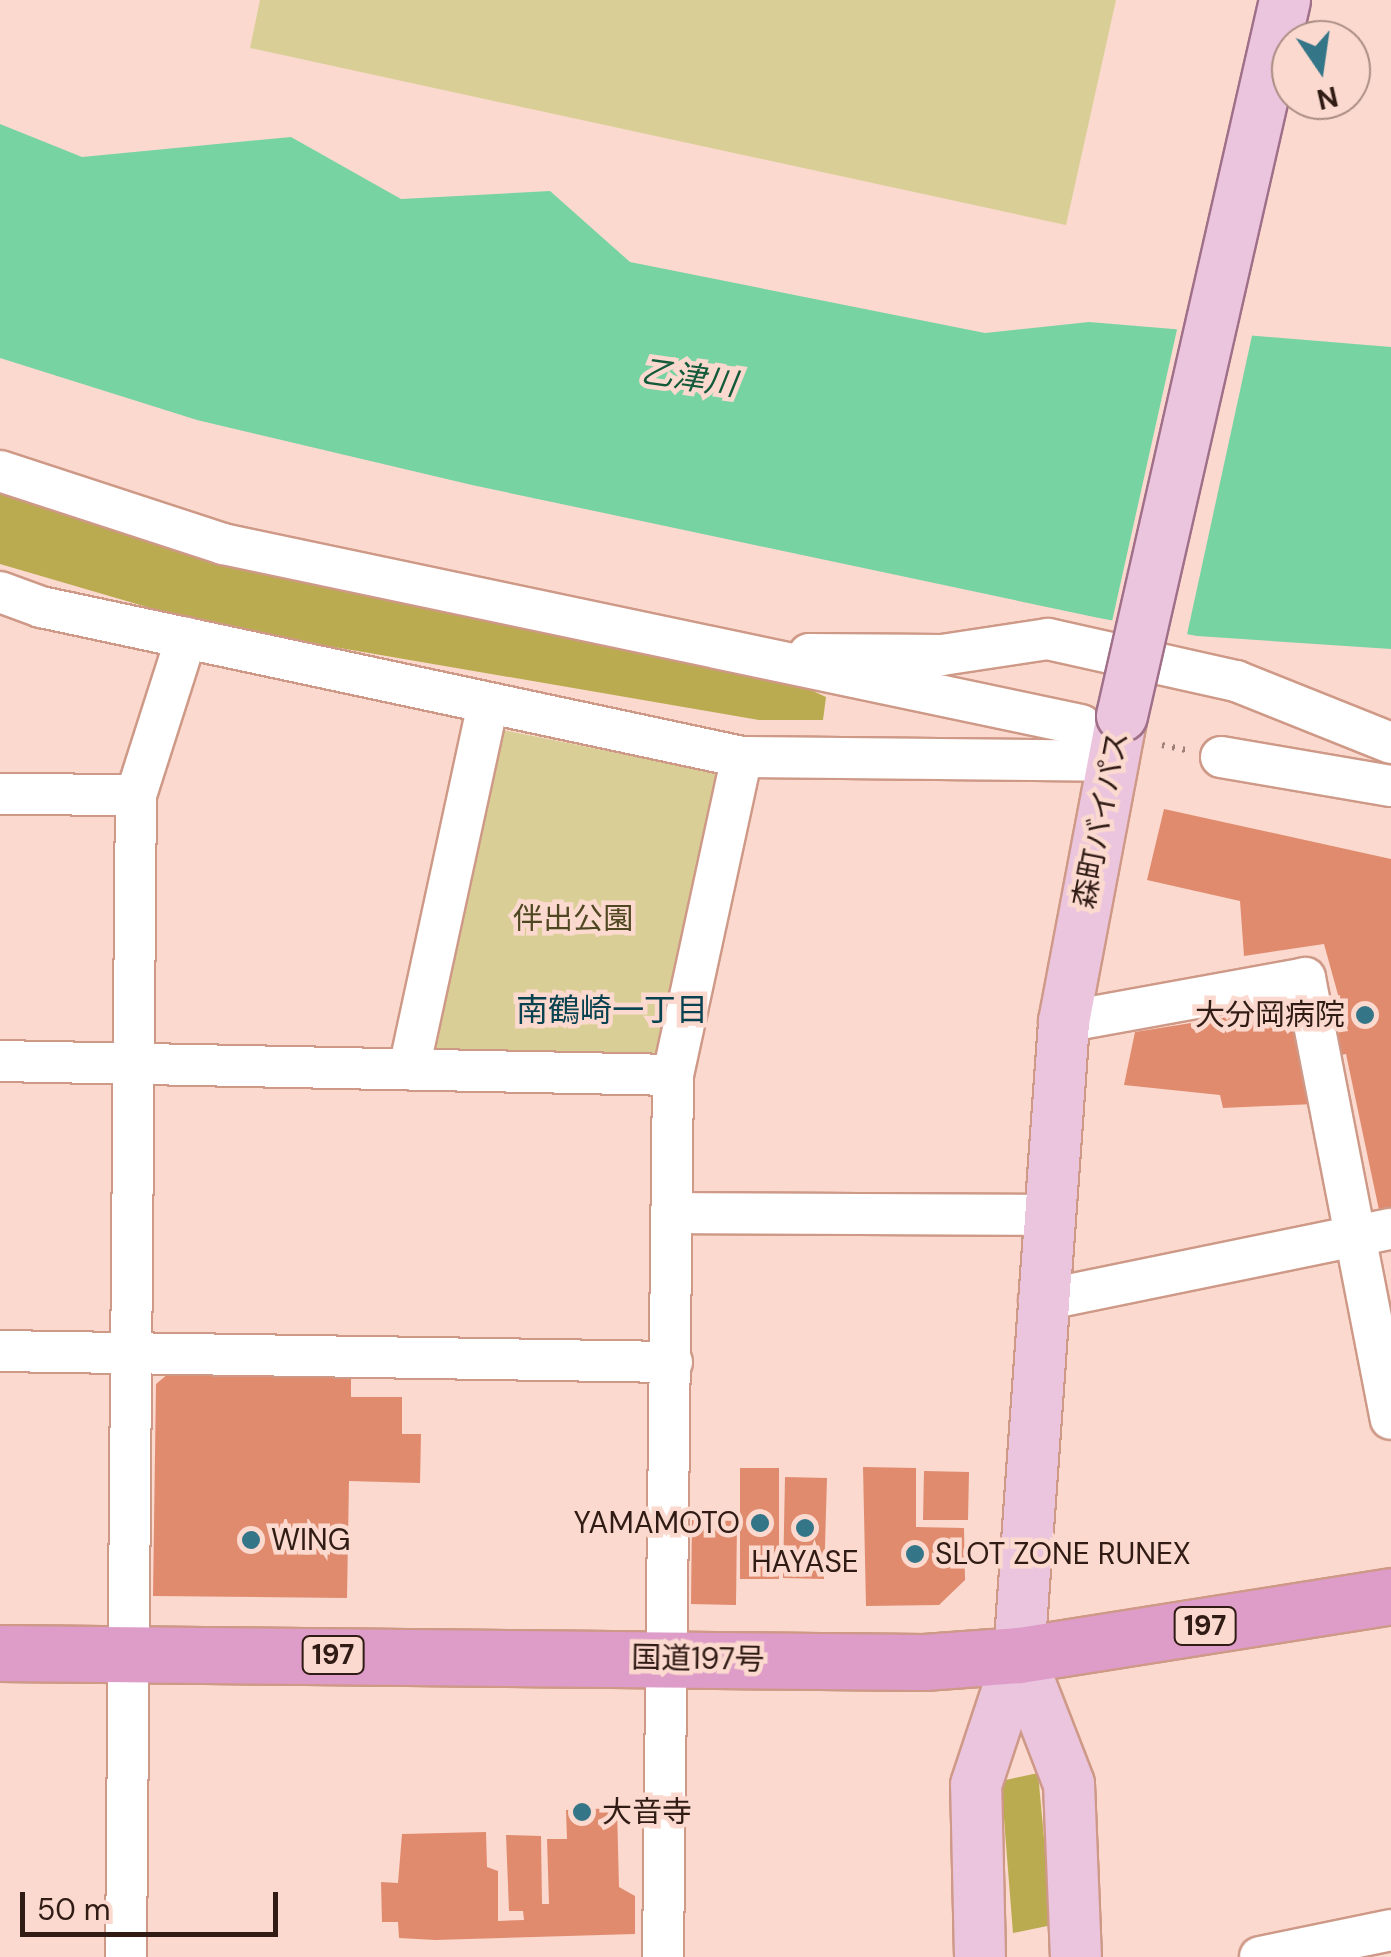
<!DOCTYPE html>
<html>
<head>
<meta charset="utf-8">
<style>
	body { margin:0 }
	#map { position:relative; width:1391px; height:1957px; overflow:hidden; background:#fbd9ce; font-family:"DM Sans","Noto Sans JP",sans-serif }
	div>[style] { position:absolute }
	[style*='--x'] { left:calc(var(--x)*1px); top:calc(var(--y)*1px); width:calc(var(--w)*1px); rotate:calc(var(--a)*1deg) }
	.green>* { inset:0; background:#d9cf96 }
	.forest>* { inset:0; background:#baab50 }
	.water>* { inset:0; background:#78d3a3 }
	.pier>* { inset:0; background:#fbd9ce }
	.building>* { inset:0; background:#e08b6e }
	.path>* { height:6px; margin-top:-3px; transform-origin:0; background:repeating-linear-gradient(90deg,#9d8178 0 2.5px,transparent 0 10.5px) }
	.roads { filter:drop-shadow(2px 0 #ce9987) drop-shadow(-2px 0 #ce9987) drop-shadow(0 2px #ce9987) drop-shadow(0 -2px #ce9987) }
	.minor>* { height:40px; margin:-20px; padding:0 20px; transform-origin:20px; border-radius:20px; background:#fff }
	.major>* { height:50px; margin:-25px; padding:0 25px; transform-origin:25px; border-radius:25px; background:#ebc4de }
	.highway>* { height:55px; margin:-27.5px; padding:0 27.5px; transform-origin:27.5px; border-radius:27.5px; background:#dd9dc8 }
	.bridges { filter:drop-shadow(2px 0 #a07089) drop-shadow(-2px 0 #a07089) drop-shadow(0 2px #a07089) drop-shadow(0 -2px #a07089) }
	.major-bridge>* { height:50px; margin:-25px; padding:0 25px; transform-origin:25px; border-radius:25px; background:#ebc4de }
	.dots>* { width:28px; height:28px; translate:-50% -50%; box-sizing:border-box; border:5px solid #fbd9ce; border-radius:50% }
	span { translate:-50% -50%; white-space:nowrap; text-align:center; line-height:1.15; -webkit-text-stroke:9px #fbd9ce; paint-order:stroke }
	.shield-label span { padding:2px 8px; background:#fbd9ce; border:2px solid; border-radius:8px; -webkit-text-stroke-width:0 }
	.shield-label { font-size:28px; color:#301c15; font-weight:700 }
	.street-label { font-size:30px; color:#301c15 }
	.park-label { font-size:30px; color:#4e4721 }
	.poi-label { font-size:30px; color:#301c15 }
	.right { translate:-100% -50%; text-align:right }
	.left { translate:0 -50%; text-align:left }
	.water-label { font-size:32px; color:#135a3b; font-style:italic }
	.neighbourhood-label { font-size:32px; color:#084250 }
	.north { position:absolute; left:1271px; top:20px; width:100px; height:100px; box-sizing:border-box; background:#fbd9ce; border:2px solid #aa8d84; border-radius:50%; rotate:167deg; font-size:28px; font-weight:700; line-height:40px; text-align:center; color:#301c15 }
	.north::after { content:''; display:block; margin:auto; width:35px; height:45px; background:#347588; clip-path:polygon(50% 0,100% 100%,50% 72%,0 100%) }
	.scale { position:absolute; left:20px; top:1892px; width:258px; height:45px; box-sizing:border-box; border:5px solid #301c15; border-top:0; padding-left:12px; font-size:30px; line-height:35px; white-space:nowrap; color:#301c15; -webkit-text-stroke:8px #fbd9ce; paint-order:stroke }
</style>
</head>
<body>
<div id="map">
	<div class="green">
		<div style="clip-path:polygon(260px 0,1116px 0,1066px 225px,250px 48px)"></div>
		<div style="clip-path:polygon(503px 730px,712px 772px,723px 782px,667px 1044px,653px 1056px,436px 1053px,425px 1039px,492px 738px)"></div>
	</div>
	<div class="forest">
		<div style="clip-path:polygon(0 489px,782px 677px,826px 697px,823px 720px,759px 720px,212px 626px,0 564px)"></div>
		<div style="clip-path:polygon(1038px 1773px,1052px 1925px,1013px 1933px,1001px 1781px)"></div>
	</div>
	<div class="water">
		<div style="clip-path:polygon(0 124px,82px 157px,291px 137px,401px 199px,550px 191px,630px 262px,985px 333px,1089px 322px,1391px 347px,1391px 649px,1197px 636px,1099px 618px,472px 485px,197px 420px,0 358px)"></div>
	</div>
	<div class="pier">
		<div style="clip-path:polygon(1178px 325px,1253px 331px,1186px 639px,1111px 626px)"></div>
	</div>
	<div class="building">
		<div style="clip-path:polygon(1164px 809px,1391px 859px,1391px 1207px,1379px 1210px,1346px 1054px,1307px 1061px,1314px 1104px,1223px 1108px,1220px 1095px,1124px 1085px,1135px 1032px,1278px 1009px,1292px 1016px,1302px 1038px,1348px 1031px,1324px 944px,1244px 956px,1240px 901px,1147px 880px)"></div>
		<div style="clip-path:polygon(168px 1374px,351px 1376px,351px 1397px,402px 1397px,402px 1434px,421px 1434px,420px 1483px,349px 1481px,347px 1598px,153px 1596px,156px 1384px)"></div>
		<div style="clip-path:polygon(863px 1467px,916px 1468px,916px 1527px,964px 1528px,965px 1580px,939px 1605px,866px 1606px)"></div>
		<div style="clip-path:polygon(740px 1468px,779px 1468px,779px 1579px,740px 1579px)"></div>
		<div style="clip-path:polygon(924px 1471px,969px 1472px,968px 1520px,923px 1520px)"></div>
		<div style="clip-path:polygon(785px 1477px,827px 1478px,824px 1579px,783px 1578px)"></div>
		<div style="clip-path:polygon(692px 1520px,737px 1521px,736px 1605px,691px 1604px)"></div>
		<div style="clip-path:polygon(617px 1808px,619px 1887px,635px 1896px,635px 1934px,435px 1940px,399px 1938px,398px 1922px,382px 1922px,381px 1882px,398px 1883px,402px 1834px,486px 1832px,487px 1867px,498px 1871px,498px 1921px,524px 1920px,523px 1911px,509px 1911px,506px 1835px,541px 1836px,542px 1904px,549px 1904px,547px 1839px,567px 1839px,566px 1810px)"></div>
	</div>
	<div class="path">
		<div style="--x:1162;--y:745;--w:29;--a:12"></div>
	</div>
	<div class="roads">
		<div class="minor">
			<div style="--x:0;--y:471;--w:235;--a:18.1"></div>
			<div style="--x:223;--y:544;--w:877;--a:11.91"></div>
			<div style="--x:0;--y:592;--w:44;--a:20.1"></div>
			<div style="--x:41;--y:607;--w:717;--a:12.08"></div>
			<div style="--x:742;--y:757;--w:368;--a:0.6"></div>
			<div style="--x:809;--y:654;--w:133;--a:0.4"></div>
			<div style="--x:942;--y:655;--w:107;--a:-8.6"></div>
			<div style="--x:1048;--y:639;--w:193;--a:12.6"></div>
			<div style="--x:1236;--y:681;--w:167;--a:21.8"></div>
			<div style="--x:1221;--y:757;--w:172;--a:9.7"></div>
			<div style="--x:0;--y:794;--w:136;--a:0.4"></div>
			<div style="--x:1064;--y:1022;--w:245;--a:-10.3"></div>
			<div style="--x:1305;--y:978;--w:449;--a:79"></div>
			<div style="--x:0;--y:1061;--w:673;--a:1.19"></div>
			<div style="--x:409;--y:1069;--w:374;--a:-77.8"></div>
			<div style="--x:673;--y:1213;--w:373;--a:0.3"></div>
			<div style="--x:1039;--y:1301;--w:359;--a:-11.6"></div>
			<div style="--x:0;--y:1351;--w:672;--a:0.94"></div>
			<div style="--x:126;--y:1957;--w:1162;--a:-89.51"></div>
			<div style="--x:136;--y:795;--w:165;--a:-72.3"></div>
			<div style="--x:663;--y:1957;--w:882;--a:-89.35"></div>
			<div style="--x:673;--y:1075;--w:325;--a:-77.8"></div>
			<div style="--x:1260;--y:1957;--w:134;--a:-11.6"></div>
		</div>
		<div class="major">
			<div style="--x:1019;--y:1655;--w:138;--a:68.8"></div>
			<div style="--x:1069;--y:1784;--w:173;--a:87.7"></div>
			<div style="--x:980;--y:1957;--w:172;--a:-91.3"></div>
			<div style="--x:976;--y:1785;--w:137;--a:-71.7"></div>
			<div style="--x:1019;--y:1655;--w:635;--a:-85.93"></div>
			<div style="--x:1064;--y:1022;--w:311;--a:-79.3"></div>
		</div>
		<div class="highway">
			<div style="--x:0;--y:1653;--w:924;--a:0.56"></div>
			<div style="--x:924;--y:1662;--w:95;--a:-4.2"></div>
			<div style="--x:1019;--y:1655;--w:377;--a:-9"></div>
		</div>
	</div>
	<div class="bridges">
		<div class="major-bridge">
			<div style="--x:1122;--y:716;--w:734;--a:-77.17"></div>
		</div>
	</div>
	<div class="dots">
		<div style="left:1365px;top:1015px;background:#347588"></div>
		<div style="left:760px;top:1523px;background:#347588"></div>
		<div style="left:805px;top:1528px;background:#347588"></div>
		<div style="left:251px;top:1540px;background:#347588"></div>
		<div style="left:915px;top:1554px;background:#347588"></div>
		<div style="left:582px;top:1812px;background:#347588"></div>
	</div>
	<div class="shield-label">
		<span style="left:1205px;top:1626px">197</span>
		<span style="left:333px;top:1655px">197</span>
	</div>
	<div class="street-label">
		<span style="left:1101px;top:820px;rotate:-79deg">森町バイパス</span>
		<span style="left:698px;top:1659px;rotate:1deg">国道197号</span>
	</div>
	<div class="park-label">
		<span style="left:573px;top:919px">伴出公園</span>
	</div>
	<div class="poi-label">
		<span class="right" style="left:1345px;top:1015px">大分岡病院</span>
		<span class="right" style="left:740px;top:1523px">YAMAMOTO</span>
		<span class="left" style="left:271px;top:1540px">WING</span>
		<span class="left" style="left:935px;top:1554px">SLOT ZONE RUNEX</span>
		<span style="left:805px;top:1562px">HAYASE</span>
		<span class="left" style="left:602px;top:1812px">大音寺</span>
	</div>
	<div class="water-label">
		<span style="left:689px;top:378px;rotate:8deg">乙津川</span>
	</div>
	<div class="neighbourhood-label">
		<span style="left:612px;top:1010px">南鶴崎一丁目</span>
	</div>
	<div class="north">N</div>
	<div class="scale">50 m</div>
</div>
</body>
</html>
